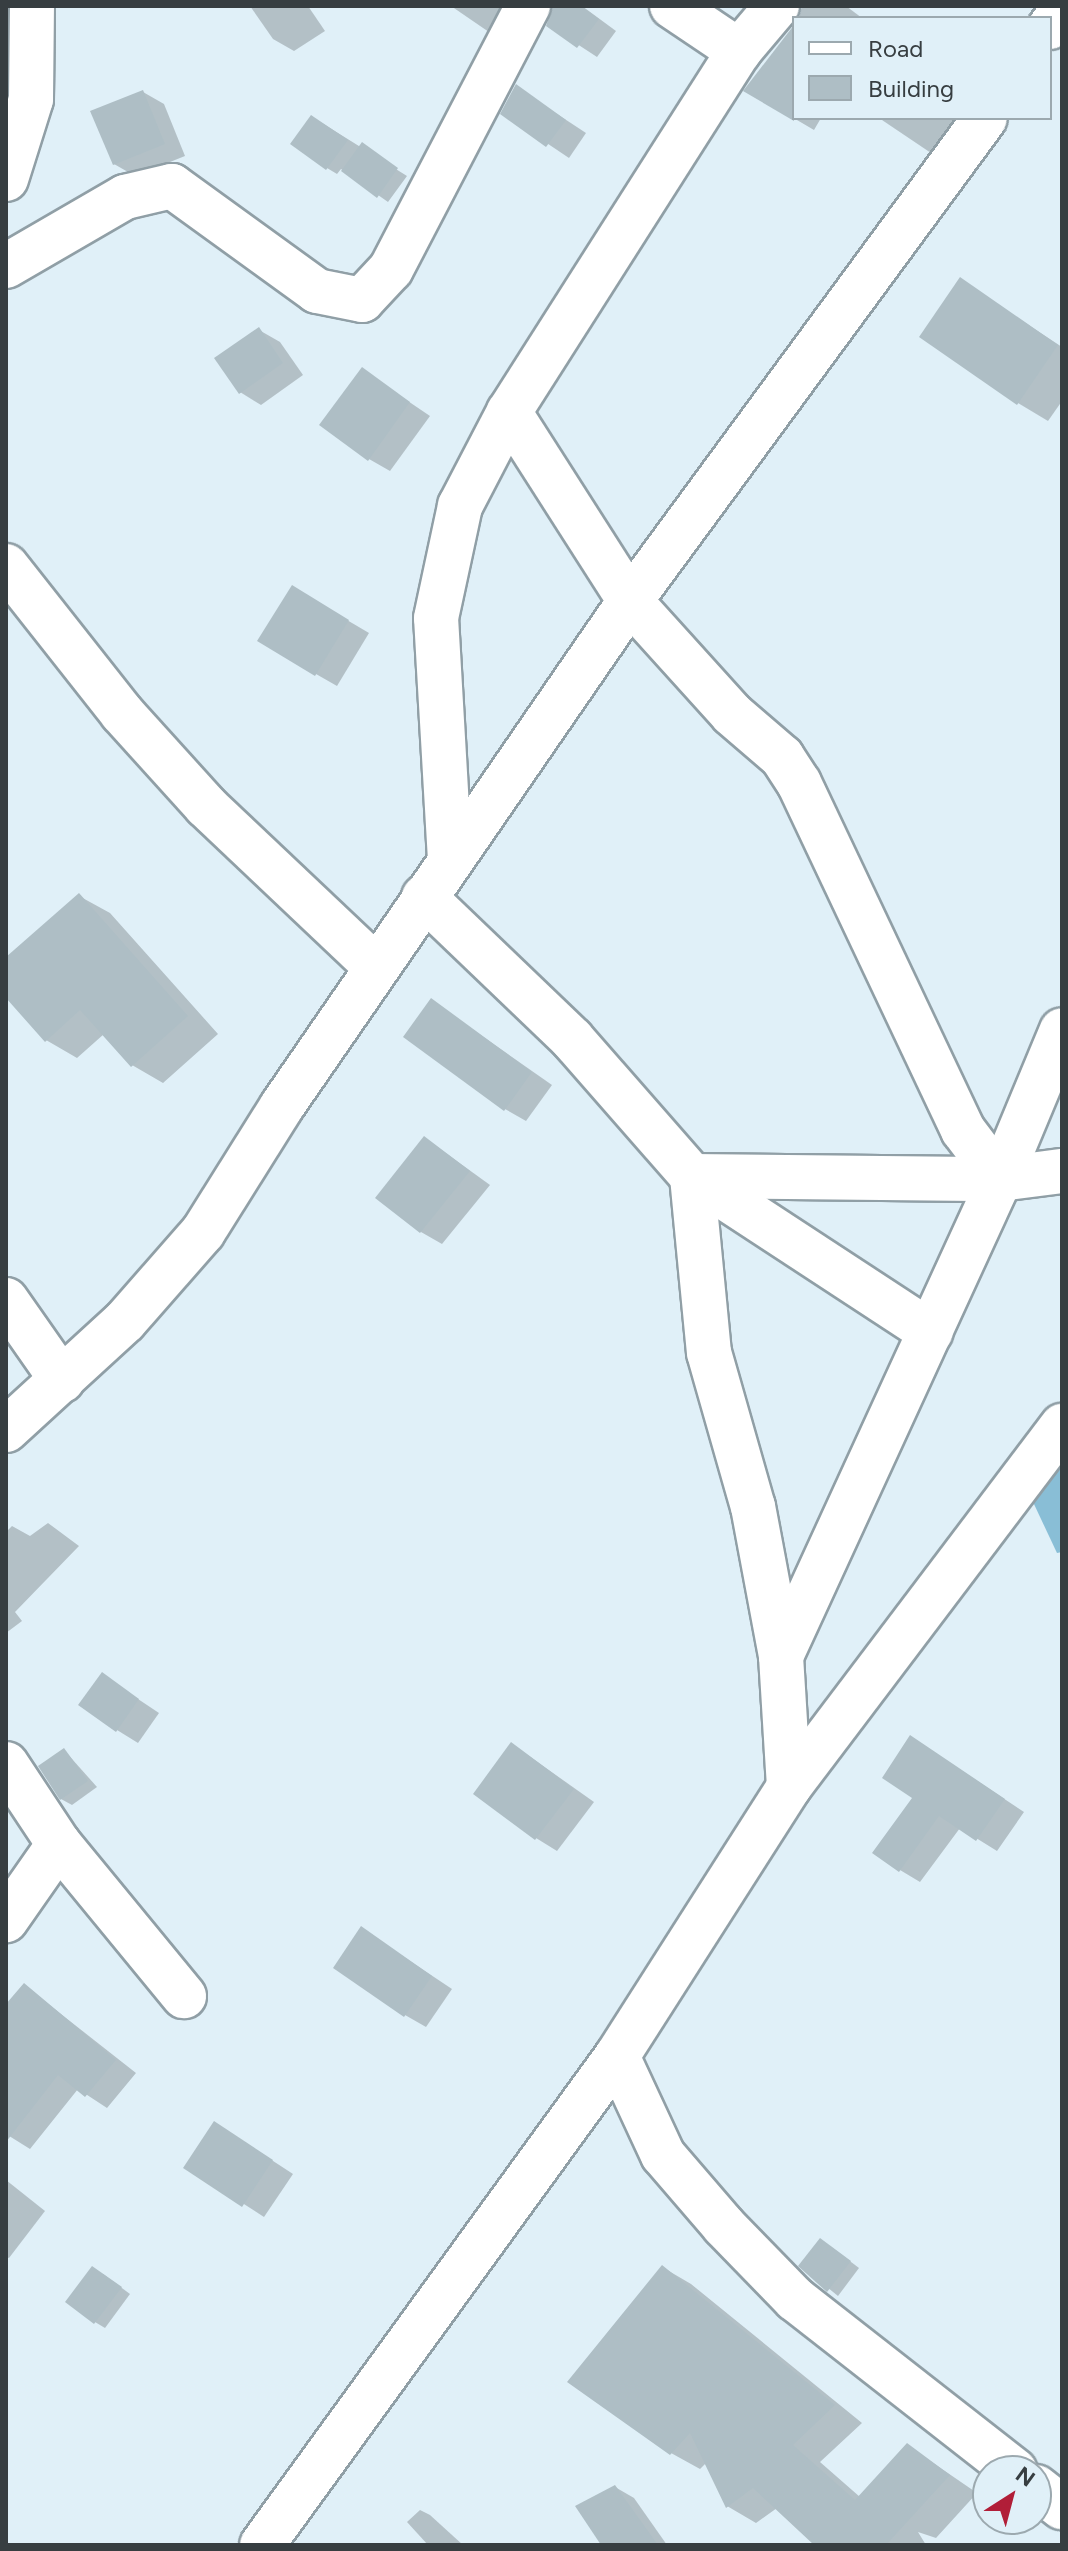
<!DOCTYPE html>
<html>
<head>
<meta charset="utf-8">
<style>
	body { margin:0 }
	#map { position:relative; width:1068px; height:2551px; overflow:hidden; background:#e0f0f8; font-family:Figtree,sans-serif }
	div>[style] { position:absolute }
	[style*='--x'] { left:calc(var(--x)*1px); top:calc(var(--y)*1px); width:calc(var(--w)*1px); rotate:calc(var(--a)*1deg) }
	.forest>* { inset:0; background:#89bed6 }
	.shadow>* { inset:0; background:#0003 }
	.building>* { inset:0; background:#aebec5 }
	.roads { filter:drop-shadow(2px 0 #909fa6) drop-shadow(-2px 0 #909fa6) drop-shadow(0 2px #909fa6) drop-shadow(0 -2px #909fa6) }
	.minor>* { height:44px; margin:-22px; padding:0 22px; transform-origin:22px; border-radius:22px; background:#fff }
	span { translate:-50% -50%; white-space:nowrap; text-align:center; line-height:1.15; -webkit-text-stroke:7px #e0f0f8; paint-order:stroke }
	.frame { position:absolute; inset:0; border:8px solid #373e41; pointer-events:none }
	.legend { position:absolute; left:792px; top:16px; width:260px; height:104px; box-sizing:border-box; background:#e0f0f8; border:2px solid #9ca9af; margin:0; padding:10px 14px; list-style:none; font-size:24px; color:#373e41 }
	.legend li { display:flex; align-items:center; gap:16px; height:40px }
	.legend b { width:40px; border:2px solid #9ca9af }
	.north { position:absolute; left:972px; top:2455px; width:80px; height:80px; box-sizing:border-box; background:#e0f0f8; border:2px solid #9ca9af; border-radius:50%; rotate:36deg; font-size:22px; font-weight:700; line-height:32px; text-align:center; color:#373e41 }
	.north::after { content:''; display:block; margin:auto; width:28px; height:36px; background:#b11e38; clip-path:polygon(50% 0,100% 100%,50% 72%,0 100%) }
</style>
</head>
<body>
<div id="map">
	<div class="forest">
		<div style="clip-path:polygon(1062px 1465px,1062px 1552px,1057px 1553px,1033px 1502px,1045px 1470px)"></div>
	</div>
	<div class="shadow">
		<div style="clip-path:polygon(250px 6px,308px 6px,325px 31px,294px 51px,273px 39px)"></div>
		<div style="clip-path:polygon(451px 6px,525px 6px,502px 41px)"></div>
		<div style="clip-path:polygon(554px 6px,582px 6px,616px 31px,597px 57px,548px 25px)"></div>
		<div style="clip-path:polygon(802px 6px,846px 6px,862px 18px,799px 18px)"></div>
		<div style="clip-path:polygon(794px 28px,794px 118px,821px 118px,814px 130px,746px 90px)"></div>
		<div style="clip-path:polygon(516px 87px,586px 133px,569px 158px,502px 113px)"></div>
		<div style="clip-path:polygon(143px 92px,164px 104px,185px 156px,135px 176px,114px 164px)"></div>
		<div style="clip-path:polygon(879px 118px,957px 118px,931px 153px)"></div>
		<div style="clip-path:polygon(322px 123px,407px 176px,388px 202px,341px 169px,337px 174px,327px 168px)"></div>
		<div style="clip-path:polygon(960px 280px,1062px 347px,1062px 401px,1048px 421px,1018px 403px)"></div>
		<div style="clip-path:polygon(259px 330px,280px 342px,303px 375px,261px 405px,240px 392px)"></div>
		<div style="clip-path:polygon(362px 370px,430px 416px,390px 471px,369px 459px)"></div>
		<div style="clip-path:polygon(313px 600px,369px 633px,337px 686px,316px 674px)"></div>
		<div style="clip-path:polygon(79px 896px,110px 913px,218px 1034px,163px 1083px,132px 1065px,104px 1034px,77px 1058px,46px 1040px,6px 995px,6px 960px)"></div>
		<div style="clip-path:polygon(432px 1001px,552px 1085px,526px 1121px,505px 1109px)"></div>
		<div style="clip-path:polygon(425px 1138px,490px 1185px,442px 1244px,421px 1232px)"></div>
		<div style="clip-path:polygon(48px 1523px,79px 1546px,15px 1612px,22px 1621px,6px 1633px,6px 1532px,12px 1526px,30px 1536px)"></div>
		<div style="clip-path:polygon(102px 1675px,159px 1713px,138px 1743px,117px 1730px)"></div>
		<div style="clip-path:polygon(911px 1737px,1024px 1812px,997px 1851px,960px 1828px,920px 1882px,900px 1870px,915px 1797px)"></div>
		<div style="clip-path:polygon(512px 1744px,594px 1802px,557px 1851px,536px 1838px)"></div>
		<div style="clip-path:polygon(64px 1750px,97px 1787px,72px 1805px,61px 1799px)"></div>
		<div style="clip-path:polygon(362px 1929px,452px 1989px,426px 2027px,405px 2015px)"></div>
		<div style="clip-path:polygon(24px 1985px,136px 2073px,107px 2108px,78px 2089px,30px 2149px,6px 2134px,6px 2007px)"></div>
		<div style="clip-path:polygon(235px 2136px,293px 2174px,264px 2217px,186px 2167px)"></div>
		<div style="clip-path:polygon(6px 2180px,45px 2211px,9px 2258px,6px 2257px)"></div>
		<div style="clip-path:polygon(830px 2246px,859px 2268px,838px 2296px,801px 2266px)"></div>
		<div style="clip-path:polygon(662px 2267px,691px 2284px,862px 2423px,820px 2462px,860px 2497px,907px 2445px,977px 2493px,936px 2538px,918px 2532px,926px 2545px,836px 2545px,777px 2508px,756px 2523px,727px 2506px,706px 2463px,700px 2469px,671px 2453px)"></div>
		<div style="clip-path:polygon(103px 2274px,130px 2294px,105px 2328px,95px 2322px)"></div>
		<div style="clip-path:polygon(615px 2487px,634px 2498px,667px 2545px,604px 2545px)"></div>
		<div style="clip-path:polygon(420px 2510px,430px 2515px,463px 2545px,428px 2545px,407px 2522px)"></div>
	</div>
	<div class="building">
		<div style="clip-path:polygon(553px 6px,581px 6px,599px 19px,577px 48px,546px 26px)"></div>
		<div style="clip-path:polygon(794px 25px,794px 121px,743px 91px)"></div>
		<div style="clip-path:polygon(516px 84px,566px 120px,546px 147px,500px 114px)"></div>
		<div style="clip-path:polygon(143px 90px,165px 144px,113px 165px,90px 111px)"></div>
		<div style="clip-path:polygon(311px 115px,348px 140px,326px 170px,290px 144px)"></div>
		<div style="clip-path:polygon(362px 142px,398px 168px,377px 198px,341px 171px)"></div>
		<div style="clip-path:polygon(960px 277px,1058px 345px,1017px 405px,919px 337px)"></div>
		<div style="clip-path:polygon(259px 327px,283px 363px,239px 394px,214px 358px)"></div>
		<div style="clip-path:polygon(362px 367px,410px 402px,368px 461px,319px 425px)"></div>
		<div style="clip-path:polygon(292px 585px,349px 620px,315px 676px,257px 641px)"></div>
		<div style="clip-path:polygon(79px 893px,188px 1016px,131px 1067px,80px 1010px,45px 1042px,6px 998px,6px 957px)"></div>
		<div style="clip-path:polygon(431px 998px,532px 1072px,504px 1111px,403px 1037px)"></div>
		<div style="clip-path:polygon(424px 1136px,470px 1171px,420px 1233px,375px 1198px)"></div>
		<div style="clip-path:polygon(102px 1672px,139px 1699px,116px 1732px,78px 1705px)"></div>
		<div style="clip-path:polygon(910px 1735px,1005px 1799px,976px 1841px,939px 1816px,899px 1872px,872px 1853px,912px 1798px,882px 1778px)"></div>
		<div style="clip-path:polygon(511px 1742px,574px 1789px,535px 1840px,473px 1794px)"></div>
		<div style="clip-path:polygon(64px 1748px,88px 1781px,60px 1800px,38px 1766px)"></div>
		<div style="clip-path:polygon(361px 1926px,432px 1976px,404px 2017px,333px 1968px)"></div>
		<div style="clip-path:polygon(24px 1983px,116px 2060px,85px 2097px,58px 2075px,6px 2142px,6px 2004px)"></div>
		<div style="clip-path:polygon(214px 2121px,273px 2160px,242px 2207px,183px 2168px)"></div>
		<div style="clip-path:polygon(820px 2238px,851px 2261px,827px 2292px,798px 2266px)"></div>
		<div style="clip-path:polygon(662px 2265px,835px 2405px,793px 2445px,855px 2500px,907px 2443px,950px 2475px,886px 2545px,814px 2545px,753px 2488px,726px 2508px,690px 2433px,670px 2455px,567px 2382px)"></div>
		<div style="clip-path:polygon(92px 2266px,122px 2287px,94px 2324px,65px 2302px)"></div>
		<div style="clip-path:polygon(615px 2485px,658px 2545px,601px 2545px,575px 2506px)"></div>
	</div>
	<div class="roads">
		<div class="minor">
			<div style="--x:672;--y:6;--w:81;--a:33.9"></div>
			<div style="--x:1050;--y:27;--w:20;--a:-53"></div>
			<div style="--x:6;--y:179;--w:84;--a:-72.6"></div>
			<div style="--x:31;--y:99;--w:93;--a:-89.4"></div>
			<div style="--x:6;--y:266;--w:138;--a:-30.1"></div>
			<div style="--x:125;--y:197;--w:48;--a:-13.2"></div>
			<div style="--x:172;--y:186;--w:179;--a:35.9"></div>
			<div style="--x:317;--y:291;--w:46;--a:11.3"></div>
			<div style="--x:362;--y:300;--w:42;--a:-46.9"></div>
			<div style="--x:391;--y:269;--w:297;--a:-62.5"></div>
			<div style="--x:509;--y:412;--w:224;--a:57.4"></div>
			<div style="--x:630;--y:601;--w:152;--a:47.9"></div>
			<div style="--x:732;--y:714;--w:66;--a:40.7"></div>
			<div style="--x:782;--y:757;--w:31;--a:57"></div>
			<div style="--x:799;--y:783;--w:384;--a:64.7"></div>
			<div style="--x:963;--y:1130;--w:61;--a:52.9"></div>
			<div style="--x:1000;--y:1179;--w:525;--a:114.66"></div>
			<div style="--x:6;--y:566;--w:187;--a:51.7"></div>
			<div style="--x:122;--y:713;--w:125;--a:47.9"></div>
			<div style="--x:206;--y:806;--w:234;--a:43.4"></div>
			<div style="--x:450;--y:860;--w:242;--a:-93.3"></div>
			<div style="--x:436;--y:618;--w:115;--a:-77.9"></div>
			<div style="--x:460;--y:506;--w:106;--a:-62.5"></div>
			<div style="--x:509;--y:412;--w:428;--a:-57.5"></div>
			<div style="--x:739;--y:51;--w:59;--a:-49.8"></div>
			<div style="--x:424;--y:897;--w:205;--a:43.8"></div>
			<div style="--x:572;--y:1039;--w:182;--a:48.8"></div>
			<div style="--x:692;--y:1176;--w:285;--a:33.2"></div>
			<div style="--x:1000;--y:1179;--w:161;--a:-67.4"></div>
			<div style="--x:6;--y:1300;--w:98;--a:55"></div>
			<div style="--x:6;--y:1430;--w:161;--a:-42.5"></div>
			<div style="--x:125;--y:1321;--w:118;--a:-48.8"></div>
			<div style="--x:203;--y:1232;--w:149;--a:-57.9"></div>
			<div style="--x:282;--y:1106;--w:613;--a:-55.43"></div>
			<div style="--x:630;--y:601;--w:599;--a:-53.68"></div>
			<div style="--x:6;--y:1764;--w:96;--a:56.5"></div>
			<div style="--x:59;--y:1844;--w:93;--a:124.9"></div>
			<div style="--x:789;--y:1787;--w:131;--a:-93.5"></div>
			<div style="--x:781;--y:1656;--w:152;--a:-100.6"></div>
			<div style="--x:753;--y:1507;--w:160;--a:-105.9"></div>
			<div style="--x:709;--y:1353;--w:178;--a:-95.5"></div>
			<div style="--x:692;--y:1176;--w:308;--a:0.6"></div>
			<div style="--x:1000;--y:1179;--w:63;--a:-7.4"></div>
			<div style="--x:59;--y:1844;--w:197;--a:50.6"></div>
			<div style="--x:617;--y:2056;--w:109;--a:65.1"></div>
			<div style="--x:663;--y:2155;--w:94;--a:49.3"></div>
			<div style="--x:724;--y:2226;--w:102;--a:45.8"></div>
			<div style="--x:795;--y:2299;--w:279;--a:38"></div>
			<div style="--x:1036;--y:2487;--w:33;--a:38"></div>
			<div style="--x:262;--y:2545;--w:604;--a:-54.02"></div>
			<div style="--x:617;--y:2056;--w:319;--a:-57.4"></div>
			<div style="--x:789;--y:1787;--w:453;--a:-52.9"></div>
		</div>
	</div>
	<div class="frame"></div>
	<ul class="legend">
	<li><b style="height:10px;background:#fff"></b>Road</li>
	<li><b style="height:22px;background:#aebec5"></b>Building</li>
	</ul>
	<div class="north">N</div>
</div>
</body>
</html>
